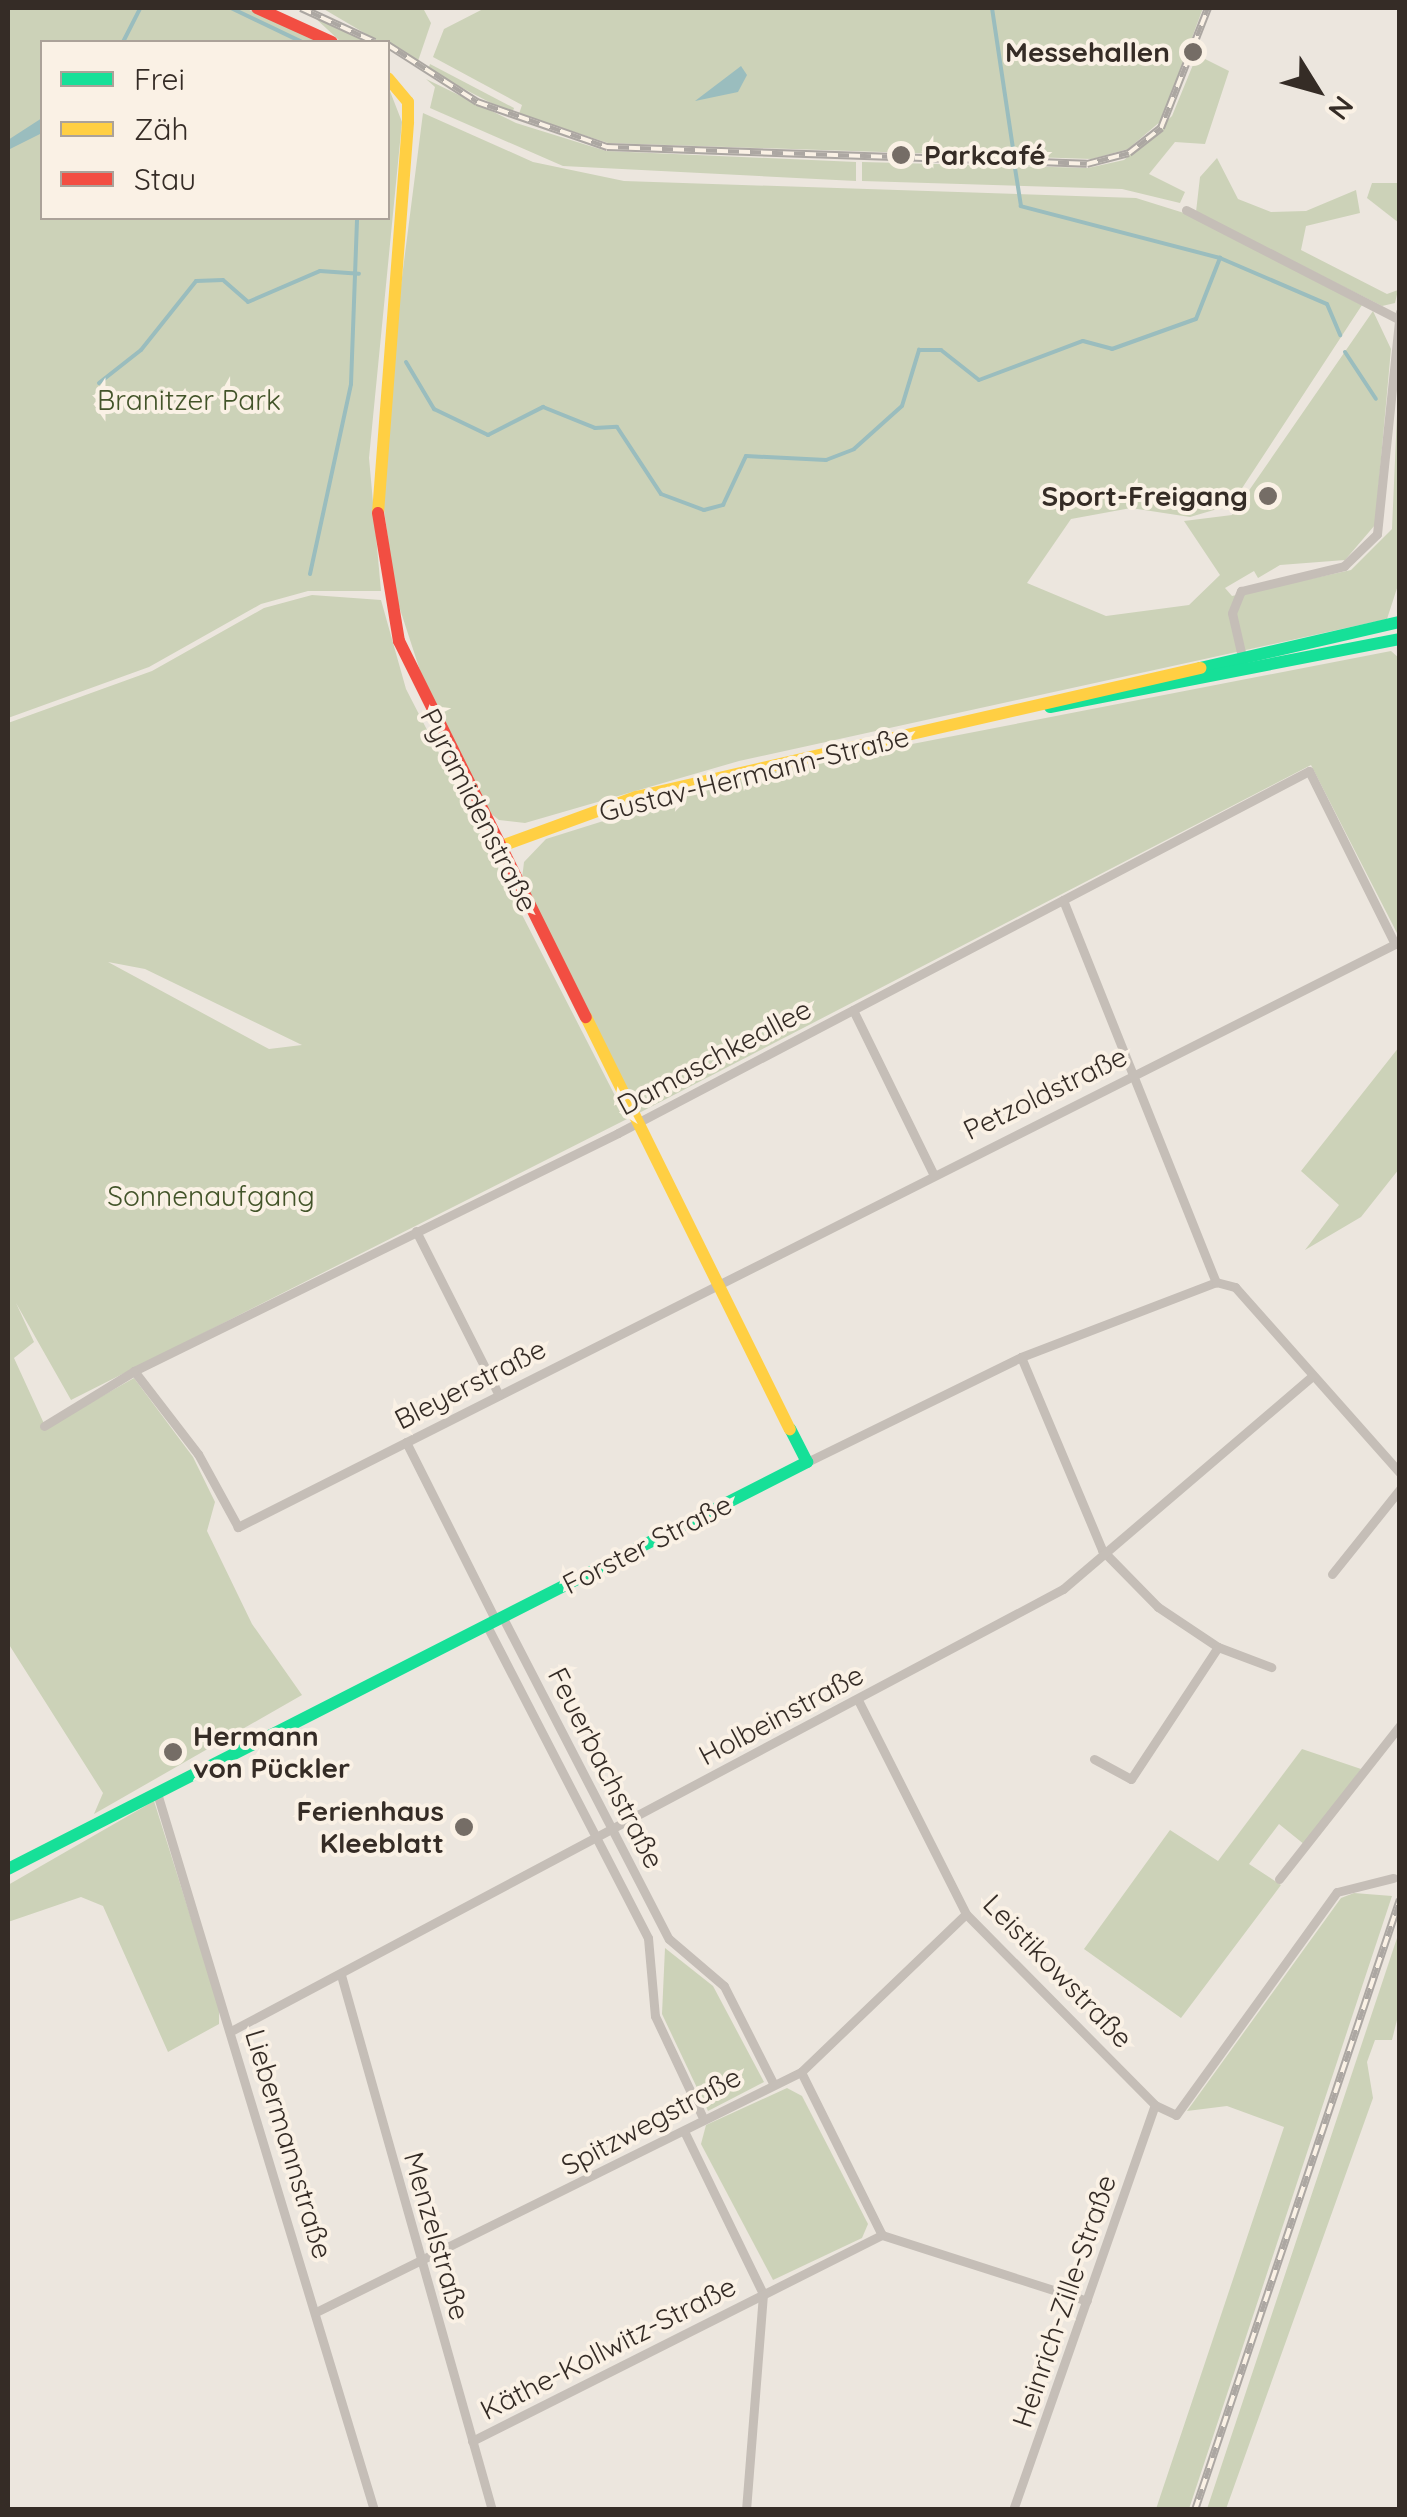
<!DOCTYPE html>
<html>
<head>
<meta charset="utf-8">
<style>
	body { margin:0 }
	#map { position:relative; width:1407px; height:2517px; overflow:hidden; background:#ece6de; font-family:Quicksand,sans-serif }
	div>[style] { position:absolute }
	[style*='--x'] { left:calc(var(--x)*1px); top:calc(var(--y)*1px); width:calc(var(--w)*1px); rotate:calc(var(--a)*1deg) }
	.green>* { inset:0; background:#ccd2b8 }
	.water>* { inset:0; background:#9abdbe }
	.stream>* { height:4px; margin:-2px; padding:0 2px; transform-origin:2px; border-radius:2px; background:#9abdbe }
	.street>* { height:9px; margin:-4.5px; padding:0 4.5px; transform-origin:4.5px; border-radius:4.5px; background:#c5beb7 }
	.fast>* { height:12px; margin:-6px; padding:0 6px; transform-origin:6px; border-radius:6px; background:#16e098 }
	.slow>* { height:12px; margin:-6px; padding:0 6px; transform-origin:6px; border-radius:6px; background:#ffcf43 }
	.jam>* { height:12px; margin:-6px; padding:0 6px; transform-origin:6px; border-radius:6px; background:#f24e42 }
	.rail>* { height:8px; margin-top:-4px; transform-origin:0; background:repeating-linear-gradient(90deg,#faf1e5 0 11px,#aca7a2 0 22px); box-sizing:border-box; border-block:2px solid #aca7a2 }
	.dots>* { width:28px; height:28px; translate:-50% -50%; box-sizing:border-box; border:5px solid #faf1e5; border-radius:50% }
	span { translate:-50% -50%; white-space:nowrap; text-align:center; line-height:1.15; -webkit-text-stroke:8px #faf1e5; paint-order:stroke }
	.poi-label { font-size:28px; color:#352c26; font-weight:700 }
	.right { translate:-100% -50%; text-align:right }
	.left { translate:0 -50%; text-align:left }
	.park-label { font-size:28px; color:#425429 }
	.street-label { font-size:28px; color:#352c26 }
	.frame { position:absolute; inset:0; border:10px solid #352c26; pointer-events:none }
	.legend { position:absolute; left:40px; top:40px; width:350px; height:180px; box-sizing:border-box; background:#faf1e5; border:2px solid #aba299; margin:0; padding:12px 18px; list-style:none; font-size:30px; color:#352c26 }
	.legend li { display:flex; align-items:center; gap:20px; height:50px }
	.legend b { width:50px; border:2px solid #aba299 }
	.north { position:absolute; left:1267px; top:40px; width:100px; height:100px; -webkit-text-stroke:8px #faf1e5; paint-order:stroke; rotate:127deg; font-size:28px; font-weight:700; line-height:40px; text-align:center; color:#352c26 }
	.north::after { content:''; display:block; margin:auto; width:35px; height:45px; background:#352c26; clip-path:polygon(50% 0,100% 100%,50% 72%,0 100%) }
</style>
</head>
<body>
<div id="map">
	<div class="green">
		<div style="clip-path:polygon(8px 8px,245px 8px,321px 42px,42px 42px,42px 218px,388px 218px,388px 86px,402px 122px,369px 458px,381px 591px,308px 591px,261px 604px,149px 667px,8px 718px)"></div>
		<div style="clip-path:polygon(322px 8px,424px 10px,431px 23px,417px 64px)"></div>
		<div style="clip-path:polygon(485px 8px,1203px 8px,1161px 121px,1128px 149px,1092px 159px,608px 143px,519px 114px,522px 105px,433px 57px,444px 29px)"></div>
		<div style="clip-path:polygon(313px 16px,344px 31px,368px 42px,341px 42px)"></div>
		<div style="clip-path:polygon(1197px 55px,1229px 71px,1205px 144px,1175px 142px,1149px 174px,1185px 192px,1180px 203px,1122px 189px,862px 181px,862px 162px,1088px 168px,1124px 160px,1172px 116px)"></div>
		<div style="clip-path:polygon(430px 64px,514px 108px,512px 114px,428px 70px)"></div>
		<div style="clip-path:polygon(426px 79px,516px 123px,606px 151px,856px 162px,856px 181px,563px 166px,430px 108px,435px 87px)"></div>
		<div style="clip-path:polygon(423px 113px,533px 162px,624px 181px,1136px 198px,1184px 213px,1362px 305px,1231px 505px,1190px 517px,1131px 508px,1071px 519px,1027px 583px,1106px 616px,1189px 605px,1220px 575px,1184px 521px,1232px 515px,1373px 311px,1391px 349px,1375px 525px,1345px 560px,1280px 565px,1258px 578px,1254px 571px,1225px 588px,1232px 596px,1351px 570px,1392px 529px,1399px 368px,1399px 582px,1387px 619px,739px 761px,525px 823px,499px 820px,484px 808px,428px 695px,396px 597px,384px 510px,384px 418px)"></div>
		<div style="clip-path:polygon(1217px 158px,1238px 199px,1271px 212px,1306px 211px,1356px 190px,1360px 213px,1306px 226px,1301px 250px,1387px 294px,1398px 290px,1395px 303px,1382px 306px,1196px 212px,1200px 177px)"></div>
		<div style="clip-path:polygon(1372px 183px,1399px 183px,1399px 223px,1367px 198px)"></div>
		<div style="clip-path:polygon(evenodd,312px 595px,381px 600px,406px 689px,627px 1119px,71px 1400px,16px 1303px,34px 1342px,14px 1358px,46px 1428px,134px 1378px,193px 1457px,215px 1502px,207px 1531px,252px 1624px,302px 1695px,94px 1814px,103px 1793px,8px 1643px,8px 723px,152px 671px,264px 608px,312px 595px,108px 962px,145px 969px,302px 1045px,269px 1049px,108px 962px)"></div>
		<div style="clip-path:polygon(1391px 651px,1399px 658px,1399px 937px,1311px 765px,639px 1113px,522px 879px,524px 862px,546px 839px,747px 776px)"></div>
		<div style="clip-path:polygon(1399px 1047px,1399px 1169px,1361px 1217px,1305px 1250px,1339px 1205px,1301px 1171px)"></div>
		<div style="clip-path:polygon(1302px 1749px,1361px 1769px,1305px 1845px,1279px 1824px,1249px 1864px,1281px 1885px,1181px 2018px,1084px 1949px,1170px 1830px,1218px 1861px)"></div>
		<div style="clip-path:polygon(154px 1801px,219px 2007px,219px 2024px,168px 2052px,103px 1906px,81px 1897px,8px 1922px,8px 1885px)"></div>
		<div style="clip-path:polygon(1354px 1893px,1392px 1896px,1189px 2509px,1156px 2509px,1284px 2127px,1227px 2106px,1187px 2111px,1341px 1898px)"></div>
		<div style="clip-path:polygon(1399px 1932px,1399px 2012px,1392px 2040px,1375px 2040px,1367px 2062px,1373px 2098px,1226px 2509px,1207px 2509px)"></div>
		<div style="clip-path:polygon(665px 1948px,713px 1986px,764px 2082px,708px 2111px,662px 2014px)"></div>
		<div style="clip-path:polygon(787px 2088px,802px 2096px,868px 2224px,862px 2238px,773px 2280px,701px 2144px,706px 2125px)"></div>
	</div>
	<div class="water">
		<div style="clip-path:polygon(741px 66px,747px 75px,738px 92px,695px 101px)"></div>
		<div style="clip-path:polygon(42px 118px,42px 133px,8px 150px,8px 140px)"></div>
	</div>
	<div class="stream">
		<div style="--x:231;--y:8;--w:79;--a:25.6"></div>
		<div style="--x:992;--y:8;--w:150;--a:81.5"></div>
		<div style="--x:123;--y:42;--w:38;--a:-63"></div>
		<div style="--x:1220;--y:258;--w:116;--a:23.3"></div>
		<div style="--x:1327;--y:304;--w:34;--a:67"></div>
		<div style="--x:1345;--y:352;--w:56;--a:56.6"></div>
		<div style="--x:406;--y:362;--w:55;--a:59.2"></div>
		<div style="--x:434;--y:409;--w:60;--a:25.7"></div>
		<div style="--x:488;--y:435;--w:62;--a:-27"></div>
		<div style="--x:543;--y:407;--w:56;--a:22"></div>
		<div style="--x:595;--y:428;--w:22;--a:-3"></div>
		<div style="--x:617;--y:427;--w:80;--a:56.7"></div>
		<div style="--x:661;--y:494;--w:46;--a:20.4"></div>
		<div style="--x:704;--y:510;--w:20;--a:-15"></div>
		<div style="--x:723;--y:505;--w:54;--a:-64.9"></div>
		<div style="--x:746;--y:456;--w:80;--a:2.9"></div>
		<div style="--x:826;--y:460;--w:30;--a:-21"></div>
		<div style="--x:854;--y:449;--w:64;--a:-41.9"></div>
		<div style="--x:902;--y:406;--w:59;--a:-73.1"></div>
		<div style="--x:919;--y:350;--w:22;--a:0"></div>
		<div style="--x:941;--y:350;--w:48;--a:38.3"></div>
		<div style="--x:979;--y:380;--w:111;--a:-20.6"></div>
		<div style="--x:1083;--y:341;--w:30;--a:15"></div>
		<div style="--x:1112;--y:349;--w:89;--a:-19.7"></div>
		<div style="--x:1196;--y:319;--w:66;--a:-68.5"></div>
		<div style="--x:1220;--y:258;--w:206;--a:-165.4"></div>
		<div style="--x:1021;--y:206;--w:38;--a:-99"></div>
		<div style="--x:99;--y:383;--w:53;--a:-38.2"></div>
		<div style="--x:141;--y:350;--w:88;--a:-51.4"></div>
		<div style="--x:196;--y:281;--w:27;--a:-2"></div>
		<div style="--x:223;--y:280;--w:33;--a:41"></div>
		<div style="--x:248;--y:302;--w:78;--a:-23.3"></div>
		<div style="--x:320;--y:271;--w:39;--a:4"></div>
		<div style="--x:310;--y:574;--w:194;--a:-77.8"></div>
		<div style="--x:351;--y:384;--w:166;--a:-87.9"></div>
	</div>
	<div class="street">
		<div style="--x:1186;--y:210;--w:238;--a:27.2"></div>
		<div style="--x:1243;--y:661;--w:49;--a:-102.9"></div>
		<div style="--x:1232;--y:613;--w:24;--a:-68"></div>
		<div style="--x:1241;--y:591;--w:106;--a:-13.6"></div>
		<div style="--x:1344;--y:566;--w:46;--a:-44.1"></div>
		<div style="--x:1377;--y:534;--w:223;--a:-84.1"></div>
		<div style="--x:1309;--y:771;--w:193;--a:63.6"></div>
		<div style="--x:1395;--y:944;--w:1296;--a:153.26"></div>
		<div style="--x:238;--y:1527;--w:83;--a:-118.7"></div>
		<div style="--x:198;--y:1454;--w:105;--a:-127.6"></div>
		<div style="--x:134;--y:1371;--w:539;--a:-26.18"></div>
		<div style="--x:618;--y:1133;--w:780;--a:-27.65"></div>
		<div style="--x:1063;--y:900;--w:412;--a:68.2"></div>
		<div style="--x:853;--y:1010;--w:182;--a:63.9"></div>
		<div style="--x:416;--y:1231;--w:184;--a:63.2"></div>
		<div style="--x:1021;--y:1357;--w:209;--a:67.2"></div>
		<div style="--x:1102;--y:1550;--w:80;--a:45.5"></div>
		<div style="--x:1158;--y:1607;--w:72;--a:33.7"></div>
		<div style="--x:1218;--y:1647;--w:57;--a:20.7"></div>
		<div style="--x:44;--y:1426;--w:105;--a:-31.4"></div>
		<div style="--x:406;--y:1442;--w:200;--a:63.3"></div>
		<div style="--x:807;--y:1462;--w:238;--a:-26.1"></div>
		<div style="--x:1021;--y:1357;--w:209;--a:-21"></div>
		<div style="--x:1216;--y:1282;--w:20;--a:15"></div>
		<div style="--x:1235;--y:1287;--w:249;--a:48.4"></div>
		<div style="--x:1332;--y:1574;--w:109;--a:-51.3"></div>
		<div style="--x:503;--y:1618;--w:361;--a:62.7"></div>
		<div style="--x:669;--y:1939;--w:72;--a:40.5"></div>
		<div style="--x:724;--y:1986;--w:109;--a:63.2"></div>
		<div style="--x:487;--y:1626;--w:351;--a:62.7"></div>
		<div style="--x:648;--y:1938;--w:78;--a:84.9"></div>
		<div style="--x:655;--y:2016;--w:110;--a:64.8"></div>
		<div style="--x:858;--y:1700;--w:240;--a:63.2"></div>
		<div style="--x:966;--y:1914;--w:269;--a:45.3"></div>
		<div style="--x:1094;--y:1759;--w:42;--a:28.4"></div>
		<div style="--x:1131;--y:1779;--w:158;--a:-56.6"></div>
		<div style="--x:157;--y:1793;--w:749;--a:73.16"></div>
		<div style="--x:1279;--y:1879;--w:196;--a:-51.8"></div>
		<div style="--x:341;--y:1975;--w:556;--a:74.24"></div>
		<div style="--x:231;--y:2031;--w:942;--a:-27.98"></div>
		<div style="--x:1063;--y:1589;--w:326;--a:-40.5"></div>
		<div style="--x:801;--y:2072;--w:182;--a:63.6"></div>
		<div style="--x:882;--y:2235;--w:215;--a:17.8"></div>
		<div style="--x:1155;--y:2105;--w:23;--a:25"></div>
		<div style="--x:1176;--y:2115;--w:275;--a:-54.2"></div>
		<div style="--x:1337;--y:1892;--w:58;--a:-14"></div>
		<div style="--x:684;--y:2131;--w:181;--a:64.1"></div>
		<div style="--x:763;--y:2294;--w:217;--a:94.5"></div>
		<div style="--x:316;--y:2312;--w:541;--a:-26.33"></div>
		<div style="--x:801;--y:2072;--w:228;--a:-43.8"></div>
		<div style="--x:472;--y:2441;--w:459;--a:-26.7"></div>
		<div style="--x:1013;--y:2510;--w:429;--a:-70.7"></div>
	</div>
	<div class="fast">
		<div style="--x:1200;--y:668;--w:205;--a:-13"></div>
		<div style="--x:1050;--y:707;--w:357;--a:-11"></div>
		<div style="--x:8;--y:1869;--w:897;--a:-26.99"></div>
		<div style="--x:807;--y:1462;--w:37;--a:-117"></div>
	</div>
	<div class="slow">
		<div style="--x:378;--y:513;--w:392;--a:-85.6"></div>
		<div style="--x:408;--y:122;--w:20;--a:-90"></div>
		<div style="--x:408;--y:102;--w:31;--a:-130"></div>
		<div style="--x:499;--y:847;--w:146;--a:-20.1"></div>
		<div style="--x:636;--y:797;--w:579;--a:-12.88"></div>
		<div style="--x:586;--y:1017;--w:460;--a:63.7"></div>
	</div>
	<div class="jam">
		<div style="--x:257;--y:8;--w:82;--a:24.4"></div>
		<div style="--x:378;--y:513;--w:130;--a:80.7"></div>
		<div style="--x:399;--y:641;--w:420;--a:63.6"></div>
	</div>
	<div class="rail">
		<div style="--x:301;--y:8;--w:81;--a:24.7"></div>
		<div style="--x:388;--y:45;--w:106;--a:32.6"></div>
		<div style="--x:477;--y:102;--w:138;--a:19.1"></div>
		<div style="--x:607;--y:147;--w:480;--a:2"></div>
		<div style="--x:1087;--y:164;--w:43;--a:-14.7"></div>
		<div style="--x:1129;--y:153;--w:41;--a:-38"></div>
		<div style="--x:1161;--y:128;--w:129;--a:-68.6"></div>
		<div style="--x:1195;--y:2510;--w:644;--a:-71.45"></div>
	</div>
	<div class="dots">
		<div style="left:1193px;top:52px;background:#756d66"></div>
		<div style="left:901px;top:155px;background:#756d66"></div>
		<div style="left:1268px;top:496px;background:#756d66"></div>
		<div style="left:173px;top:1752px;background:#756d66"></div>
		<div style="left:464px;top:1827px;background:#756d66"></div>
	</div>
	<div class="poi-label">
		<span class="right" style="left:1170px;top:52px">Messehallen</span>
		<span class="left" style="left:924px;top:155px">Parkcafé</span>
		<span class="right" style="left:1248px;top:496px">Sport-Freigang</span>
		<span class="left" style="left:193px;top:1752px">Hermann<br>von Pückler</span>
		<span class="right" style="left:444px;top:1827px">Ferienhaus<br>Kleeblatt</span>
	</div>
	<div class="park-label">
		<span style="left:189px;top:400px">Branitzer Park</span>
		<span style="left:211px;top:1196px">Sonnenaufgang</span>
	</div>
	<div class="street-label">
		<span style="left:754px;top:774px;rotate:-14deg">Gustav-Hermann-Straße</span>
		<span style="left:479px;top:810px;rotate:63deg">Pyramidenstraße</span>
		<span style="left:714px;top:1057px;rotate:-28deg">Damaschkeallee</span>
		<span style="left:1045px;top:1093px;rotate:-26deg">Petzoldstraße</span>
		<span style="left:470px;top:1384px;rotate:-27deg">Bleyerstraße</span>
		<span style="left:647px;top:1544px;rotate:-27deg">Forster Straße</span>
		<span style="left:781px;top:1715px;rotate:-28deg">Holbeinstraße</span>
		<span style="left:606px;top:1768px;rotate:63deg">Feuerbachstraße</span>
		<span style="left:1058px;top:1971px;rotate:46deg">Leistikowstraße</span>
		<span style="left:651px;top:2121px;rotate:-28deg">Spitzwegstraße</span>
		<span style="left:289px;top:2144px;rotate:73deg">Liebermannstraße</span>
		<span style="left:437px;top:2236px;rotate:74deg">Menzelstraße</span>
		<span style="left:1064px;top:2301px;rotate:-71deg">Heinrich-Zille-Straße</span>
		<span style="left:608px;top:2348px;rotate:-27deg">Käthe-Kollwitz-Straße</span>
	</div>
	<div class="frame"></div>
	<ul class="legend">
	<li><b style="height:12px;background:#16e098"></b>Frei</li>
	<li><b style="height:12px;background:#ffcf43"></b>Zäh</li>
	<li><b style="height:12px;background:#f24e42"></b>Stau</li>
	</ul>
	<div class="north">N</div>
</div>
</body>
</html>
